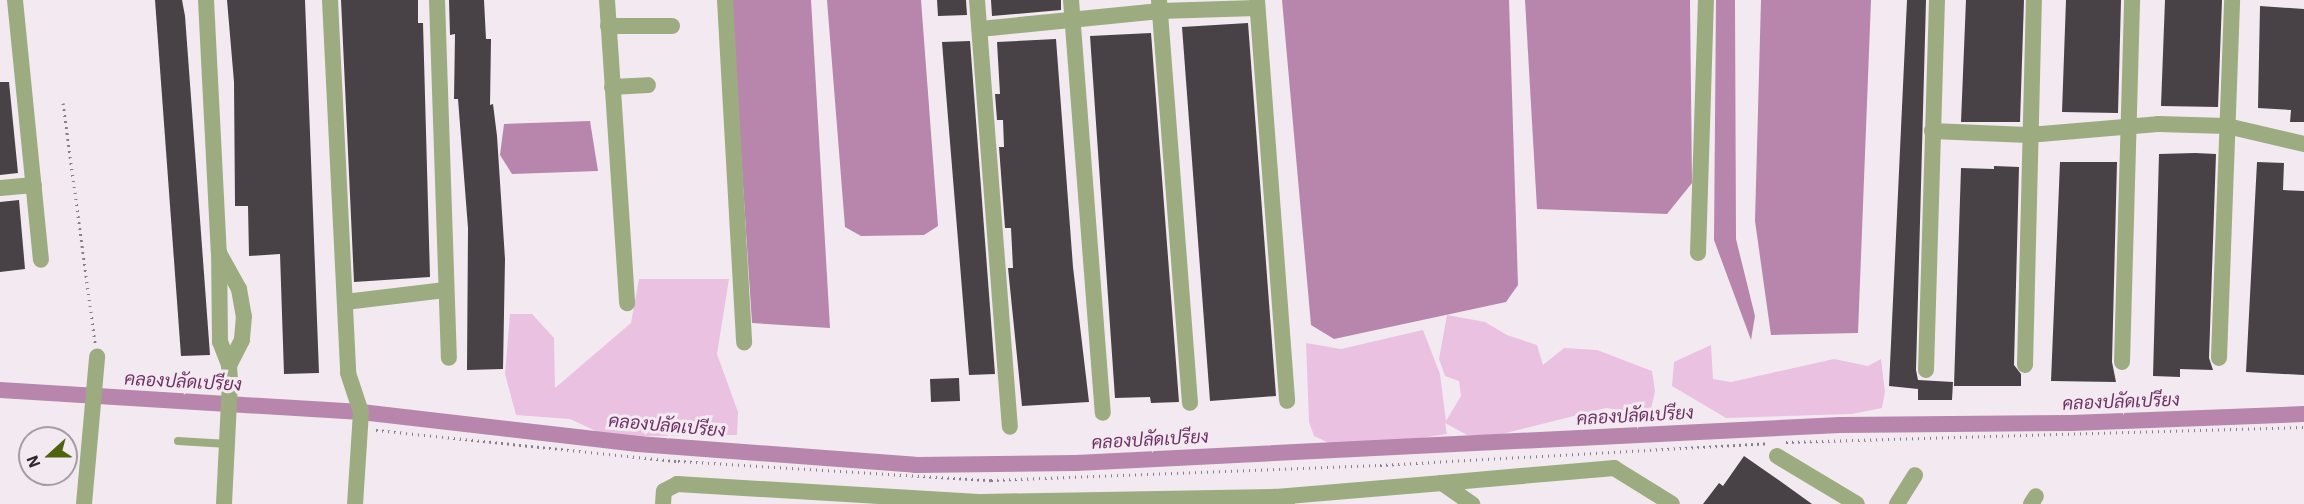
<!DOCTYPE html>
<html>
<head>
<meta charset="utf-8">
<style>
	body { margin:0 }
	#map { position:relative; width:2304px; height:504px; overflow:hidden; background:#f3eaf1; font-family:"IBM Plex Sans",Sarabun,sans-serif }
	div>[style] { position:absolute }
	[style*='--x'] { left:calc(var(--x)*1px); top:calc(var(--y)*1px); width:calc(var(--w)*1px); rotate:calc(var(--a)*1deg) }
	.green>* { inset:0; background:#eac1e0 }
	.water>* { inset:0; background:#b885ad }
	.canal>* { height:16px; margin:-8px; padding:0 8px; transform-origin:8px; border-radius:8px; background:#b885ad }
	.building>* { inset:0; background:#484146 }
	.path>* { height:3px; margin-top:-1.5px; transform-origin:0; background:repeating-linear-gradient(90deg,#878085 0 1.5px,transparent 0 6px) }
	.service>* { height:8px; margin:-4px; padding:0 4px; transform-origin:4px; border-radius:4px; background:#9cac80 }
	.minor>* { height:16px; margin:-8px; padding:0 8px; transform-origin:8px; border-radius:8px; background:#9cac80 }
	span { translate:-50% -50%; white-space:nowrap; text-align:center; line-height:1.15; -webkit-text-stroke:6px #f3eaf1; paint-order:stroke }
	.water-label { font-size:18px; color:#6f3065; font-style:italic }
	.north { position:absolute; left:18px; top:426px; width:60px; height:60px; box-sizing:border-box; background:#f3eaf1; border:2px solid #a49da3; border-radius:50%; rotate:249deg; font-size:16px; font-weight:700; line-height:24px; text-align:center; color:#2e2a2d }
	.north::after { content:''; display:block; margin:auto; width:21px; height:27px; background:#4d630f; clip-path:polygon(50% 0,100% 100%,50% 72%,0 100%) }
</style>
</head>
<body>
<div id="map">
	<div class="green">
		<div style="clip-path:polygon(639px 279px,729px 279px,717px 354px,738px 412px,737px 435px,646px 436px,620px 442px,570px 419px,516px 415px,505px 374px,510px 314px,532px 314px,554px 338px,555px 388px,631px 323px)"></div>
		<div style="clip-path:polygon(1447px 315px,1485px 322px,1507px 335px,1537px 345px,1543px 365px,1564px 348px,1597px 350px,1652px 371px,1655px 391px,1651px 409px,1633px 412px,1606px 408px,1498px 435px,1467px 435px,1445px 423px,1447px 434px,1369px 446px,1329px 443px,1314px 436px,1309px 422px,1306px 343px,1341px 349px,1423px 330px,1440px 374px,1446px 421px,1461px 396px,1459px 381px,1445px 376px,1439px 359px)"></div>
		<div style="clip-path:polygon(1711px 345px,1713px 379px,1731px 382px,1834px 359px,1868px 366px,1881px 359px,1885px 392px,1882px 408px,1852px 414px,1726px 418px,1672px 386px,1674px 362px)"></div>
	</div>
	<div class="water">
		<div style="clip-path:polygon(731px 0,811px 0,830px 328px,752px 323px)"></div>
		<div style="clip-path:polygon(827px 0,921px 0,938px 226px,924px 235px,861px 236px,845px 227px)"></div>
		<div style="clip-path:polygon(1282px 0,1509px 0,1518px 285px,1506px 302px,1334px 339px,1311px 325px)"></div>
		<div style="clip-path:polygon(1525px 0,1690px 0,1692px 183px,1667px 214px,1537px 209px)"></div>
		<div style="clip-path:polygon(1716px 0,1735px 0,1736px 239px,1755px 316px,1751px 340px,1714px 240px)"></div>
		<div style="clip-path:polygon(1761px 0,1871px 0,1858px 333px,1771px 335px,1755px 221px)"></div>
		<div style="clip-path:polygon(590px 121px,598px 171px,512px 174px,500px 155px,504px 124px)"></div>
	</div>
	<div class="canal">
		<div style="--x:0;--y:390;--w:362;--a:3.5"></div>
		<div style="--x:361;--y:412;--w:279;--a:6.6"></div>
		<div style="--x:638;--y:444;--w:278;--a:4.3"></div>
		<div style="--x:915;--y:465;--w:161;--a:-0.7"></div>
		<div style="--x:1076;--y:463;--w:765;--a:-2.85"></div>
		<div style="--x:1840;--y:425;--w:231;--a:-0.5"></div>
		<div style="--x:2071;--y:423;--w:233;--a:-2.2"></div>
	</div>
	<div class="building">
		<div style="clip-path:polygon(155px 0,182px 0,185px 16px,210px 355px,181px 356px)"></div>
		<div style="clip-path:polygon(227px 0,305px 0,319px 373px,284px 374px,280px 254px,249px 256px,248px 206px,235px 206px,234px 82px)"></div>
		<div style="clip-path:polygon(341px 0,418px 0,418px 23px,423px 23px,430px 277px,354px 282px)"></div>
		<div style="clip-path:polygon(449px 0,484px 0,486px 39px,491px 39px,490px 105px,493px 104px,497px 136px,505px 259px,503px 369px,467px 370px,468px 228px,458px 99px,454px 99px,455px 34px,450px 35px)"></div>
		<div style="clip-path:polygon(937px 0,966px 0,967px 15px,938px 16px)"></div>
		<div style="clip-path:polygon(991px 0,1061px 0,1061px 10px,992px 16px)"></div>
		<div style="clip-path:polygon(1907px 0,1926px 0,1916px 370px,1918px 380px,1953px 382px,1952px 400px,1918px 400px,1918px 389px,1889px 386px)"></div>
		<div style="clip-path:polygon(1966px 0,2024px 0,2020px 122px,1961px 122px)"></div>
		<div style="clip-path:polygon(2066px 0,2121px 0,2118px 113px,2062px 112px)"></div>
		<div style="clip-path:polygon(2165px 0,2222px 0,2218px 107px,2161px 106px)"></div>
		<div style="clip-path:polygon(2260px 6px,2304px 9px,2304px 122px,2290px 122px,2291px 110px,2258px 108px)"></div>
		<div style="clip-path:polygon(1248px 23px,1276px 396px,1210px 401px,1182px 27px)"></div>
		<div style="clip-path:polygon(1151px 33px,1179px 402px,1151px 403px,1150px 397px,1115px 398px,1090px 36px)"></div>
		<div style="clip-path:polygon(1056px 39px,1073px 267px,1089px 402px,1022px 406px,1008px 268px,1013px 268px,1011px 228px,1005px 228px,999px 147px,1004px 147px,1003px 120px,997px 120px,995px 94px,1000px 94px,997px 42px)"></div>
		<div style="clip-path:polygon(970px 41px,995px 374px,969px 375px,946px 93px,942px 42px)"></div>
		<div style="clip-path:polygon(0 82px,9px 82px,18px 173px,0 175px)"></div>
		<div style="clip-path:polygon(2195px 153px,2216px 154px,2209px 358px,2213px 370px,2180px 369px,2180px 377px,2153px 376px,2159px 154px)"></div>
		<div style="clip-path:polygon(2060px 162px,2117px 162px,2112px 362px,2116px 382px,2051px 381px)"></div>
		<div style="clip-path:polygon(2257px 162px,2284px 163px,2283px 190px,2304px 191px,2304px 375px,2246px 372px)"></div>
		<div style="clip-path:polygon(1994px 166px,2019px 167px,2014px 365px,2021px 374px,2021px 386px,1954px 386px,1961px 168px,1994px 169px)"></div>
		<div style="clip-path:polygon(19px 200px,25px 269px,0 272px,0 202px)"></div>
		<div style="clip-path:polygon(959px 378px,960px 401px,931px 402px,930px 379px)"></div>
		<div style="clip-path:polygon(1744px 456px,1780px 481px,1812px 504px,1703px 504px,1719px 483px,1723px 486px)"></div>
	</div>
	<div class="path">
		<div style="--x:63;--y:103;--w:242;--a:82.4"></div>
		<div style="--x:376;--y:430;--w:304;--a:5.9"></div>
		<div style="--x:678;--y:461;--w:314;--a:3.5"></div>
		<div style="--x:991;--y:480;--w:389;--a:-2.2"></div>
		<div style="--x:1380;--y:465;--w:389;--a:-3.2"></div>
		<div style="--x:1786;--y:442;--w:518;--a:-1.66"></div>
	</div>
	<div class="service">
		<div style="--x:178;--y:441;--w:50;--a:3.4"></div>
	</div>
	<div class="minor">
		<div style="--x:15;--y:0;--w:261;--a:84.3"></div>
		<div style="--x:206;--y:0;--w:253;--a:87.1"></div>
		<div style="--x:330;--y:0;--w:373;--a:87.2"></div>
		<div style="--x:348;--y:373;--w:41;--a:71.6"></div>
		<div style="--x:361;--y:412;--w:92;--a:93.7"></div>
		<div style="--x:437;--y:0;--w:358;--a:88.1"></div>
		<div style="--x:607;--y:0;--w:304;--a:86.2"></div>
		<div style="--x:725;--y:0;--w:343;--a:86.8"></div>
		<div style="--x:977;--y:0;--w:428;--a:85.6"></div>
		<div style="--x:1071;--y:0;--w:414;--a:85.6"></div>
		<div style="--x:1159;--y:0;--w:404;--a:85.6"></div>
		<div style="--x:1257;--y:0;--w:402;--a:85.7"></div>
		<div style="--x:608;--y:26;--w:64;--a:0"></div>
		<div style="--x:980;--y:29;--w:181;--a:-5.7"></div>
		<div style="--x:1160;--y:11;--w:97;--a:-1.8"></div>
		<div style="--x:612;--y:87;--w:36;--a:-3"></div>
		<div style="--x:1932;--y:131;--w:96;--a:2.4"></div>
		<div style="--x:2028;--y:135;--w:130;--a:-4.8"></div>
		<div style="--x:2158;--y:124;--w:69;--a:1.7"></div>
		<div style="--x:2227;--y:126;--w:79;--a:13.2"></div>
		<div style="--x:0;--y:188;--w:34;--a:-5"></div>
		<div style="--x:1698;--y:253;--w:253;--a:-88.2"></div>
		<div style="--x:345;--y:302;--w:101;--a:-6.8"></div>
		<div style="--x:2219;--y:358;--w:358;--a:-87.9"></div>
		<div style="--x:2122;--y:362;--w:362;--a:-88.4"></div>
		<div style="--x:2025;--y:365;--w:365;--a:-88.6"></div>
		<div style="--x:1926;--y:370;--w:370;--a:-88.3"></div>
		<div style="--x:1777;--y:456;--w:93;--a:31"></div>
		<div style="--x:1442;--y:483;--w:173;--a:-5"></div>
		<div style="--x:1614;--y:468;--w:68;--a:31.8"></div>
		<div style="--x:1276;--y:497;--w:167;--a:-4.8"></div>
		<div style="--x:1442;--y:483;--w:37;--a:35"></div>
		<div style="--x:84;--y:504;--w:148;--a:-84.9"></div>
		<div style="--x:224;--y:504;--w:124;--a:-87.2"></div>
		<div style="--x:230;--y:380;--w:15;--a:-94"></div>
		<div style="--x:229;--y:365;--w:25;--a:-111"></div>
		<div style="--x:220;--y:342;--w:89;--a:-90.6"></div>
		<div style="--x:219;--y:253;--w:41;--a:60.9"></div>
		<div style="--x:239;--y:289;--w:27;--a:80"></div>
		<div style="--x:244;--y:316;--w:24;--a:95"></div>
		<div style="--x:242;--y:340;--w:28;--a:117"></div>
		<div style="--x:663;--y:504;--w:13;--a:-86"></div>
		<div style="--x:664;--y:491;--w:15;--a:-28"></div>
		<div style="--x:677;--y:484;--w:306;--a:3.4"></div>
		<div style="--x:982;--y:502;--w:294;--a:-1"></div>
		<div style="--x:1276;--y:497;--w:13;--a:32"></div>
		<div style="--x:1897;--y:504;--w:34;--a:-58"></div>
		<div style="--x:2031;--y:504;--w:9;--a:-58"></div>
	</div>
	<div class="water-label">
		<span style="left:183px;top:382px;rotate:3deg">คลองปลัดเปรียง</span>
		<span style="left:2121px;top:402px;rotate:-2deg">คลองปลัดเปรียง</span>
		<span style="left:1635px;top:416px;rotate:-3deg">คลองปลัดเปรียง</span>
		<span style="left:667px;top:426px;rotate:5deg">คลองปลัดเปรียง</span>
		<span style="left:1150px;top:440px;rotate:-3deg">คลองปลัดเปรียง</span>
	</div>
	<div class="north">N</div>
</div>
</body>
</html>
